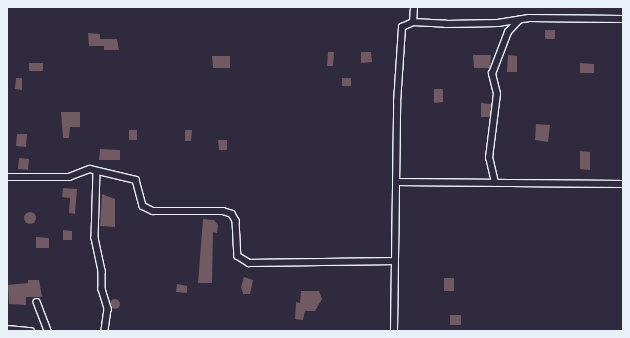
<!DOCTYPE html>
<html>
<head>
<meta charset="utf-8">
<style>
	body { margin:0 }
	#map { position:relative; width:630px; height:338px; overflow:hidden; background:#2f2a3d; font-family:"Indie Flower",sans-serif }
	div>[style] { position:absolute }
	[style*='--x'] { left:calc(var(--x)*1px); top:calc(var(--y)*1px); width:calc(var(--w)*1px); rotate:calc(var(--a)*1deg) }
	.building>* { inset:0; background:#715a61 }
	.round { border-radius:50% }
	.roads { filter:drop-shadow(1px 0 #e8f1f8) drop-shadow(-1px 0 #e8f1f8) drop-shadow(0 1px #e8f1f8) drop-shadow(0 -1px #e8f1f8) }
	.minor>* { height:5.5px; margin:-2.75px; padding:0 2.75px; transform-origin:2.75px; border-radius:2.75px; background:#2f2a3d }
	span { translate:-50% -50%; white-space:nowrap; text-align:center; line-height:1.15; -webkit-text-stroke:3px #2f2a3d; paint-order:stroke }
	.frame { position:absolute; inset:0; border:8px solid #e8f1f8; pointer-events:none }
</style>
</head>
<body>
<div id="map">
	<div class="building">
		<div style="clip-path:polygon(545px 30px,555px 30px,555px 39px,545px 39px)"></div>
		<div style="clip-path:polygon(88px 33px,100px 34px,100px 39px,117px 39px,119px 50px,104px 50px,104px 46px,89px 46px)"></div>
		<div style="clip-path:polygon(328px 52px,334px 52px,333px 66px,327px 66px)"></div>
		<div style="clip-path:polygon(361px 52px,371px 52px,372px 62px,361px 63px)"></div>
		<div style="clip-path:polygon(473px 55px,491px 55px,490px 68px,474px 68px)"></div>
		<div style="clip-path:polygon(508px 55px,517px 56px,517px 72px,507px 72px)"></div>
		<div style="clip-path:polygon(212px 56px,230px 56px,230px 68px,213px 68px)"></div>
		<div style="clip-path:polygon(29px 63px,43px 63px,43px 71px,29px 71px)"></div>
		<div style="clip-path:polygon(580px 63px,594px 64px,594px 73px,580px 73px)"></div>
		<div style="clip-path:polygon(16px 78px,22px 78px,22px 90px,15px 89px)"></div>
		<div style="clip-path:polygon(342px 78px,351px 78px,351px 86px,342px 86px)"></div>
		<div style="clip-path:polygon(434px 89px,443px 89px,443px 102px,434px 103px)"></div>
		<div style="clip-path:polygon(481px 103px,491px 104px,490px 117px,481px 117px)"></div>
		<div style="clip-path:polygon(61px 112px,80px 112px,80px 127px,70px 127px,69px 138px,63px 138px)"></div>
		<div style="clip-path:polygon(536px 124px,550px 125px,548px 142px,535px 140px)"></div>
		<div style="clip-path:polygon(129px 130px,137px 130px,137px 140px,129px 140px)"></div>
		<div style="clip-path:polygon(185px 130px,192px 130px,191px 141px,185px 141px)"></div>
		<div style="clip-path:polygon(17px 134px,27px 134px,26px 147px,16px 146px)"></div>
		<div style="clip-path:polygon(218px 140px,227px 140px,227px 150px,219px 150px)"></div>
		<div style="clip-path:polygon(100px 149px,120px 150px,120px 160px,99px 160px)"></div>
		<div style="clip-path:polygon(580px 151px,590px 152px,590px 170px,580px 169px)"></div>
		<div style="clip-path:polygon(19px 158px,29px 159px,28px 170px,18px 169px)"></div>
		<div style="clip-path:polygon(63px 188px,77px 189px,75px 214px,69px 213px,70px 198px,62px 197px)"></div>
		<div style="clip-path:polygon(102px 194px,115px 199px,115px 227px,100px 226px)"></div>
		<div class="round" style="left:24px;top:212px;width:12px;height:12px"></div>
		<div style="clip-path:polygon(203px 219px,214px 220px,218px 225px,217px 233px,213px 232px,212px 283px,198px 283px)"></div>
		<div style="clip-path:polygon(63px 230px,72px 231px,72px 240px,63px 240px)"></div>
		<div style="clip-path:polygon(36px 237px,49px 238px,49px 248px,36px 248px)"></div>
		<div style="clip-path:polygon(244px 277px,253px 280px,250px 294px,243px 294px,241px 287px)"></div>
		<div style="clip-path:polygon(444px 278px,454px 278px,454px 291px,444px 291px)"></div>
		<div style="clip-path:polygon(28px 280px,39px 280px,42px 297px,26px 297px,26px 305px,9px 304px,8px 285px,28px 283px)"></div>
		<div style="clip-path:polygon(177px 284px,187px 286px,187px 293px,176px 292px)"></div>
		<div style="clip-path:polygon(301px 291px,319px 291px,322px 299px,315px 311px,305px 311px,303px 320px,295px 319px,296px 302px,300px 303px)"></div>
		<div class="round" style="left:110px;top:299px;width:10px;height:10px"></div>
		<div style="clip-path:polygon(450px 315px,461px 315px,461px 325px,450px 325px)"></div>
	</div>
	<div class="roads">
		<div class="minor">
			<div style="--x:413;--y:22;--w:33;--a:3"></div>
			<div style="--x:446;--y:24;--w:52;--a:-1.1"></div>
			<div style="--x:498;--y:23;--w:31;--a:-9"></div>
			<div style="--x:529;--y:18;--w:94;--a:0.6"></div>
			<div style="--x:97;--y:171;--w:67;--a:91.7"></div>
			<div style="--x:95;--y:238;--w:34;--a:78"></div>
			<div style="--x:102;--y:271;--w:18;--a:90"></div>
			<div style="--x:102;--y:289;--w:21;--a:73"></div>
			<div style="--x:108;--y:309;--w:22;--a:98"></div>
			<div style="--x:7;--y:177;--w:62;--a:0"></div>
			<div style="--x:69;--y:177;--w:22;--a:-21"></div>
			<div style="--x:90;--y:169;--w:47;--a:13.4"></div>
			<div style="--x:136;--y:180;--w:27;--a:75"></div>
			<div style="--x:143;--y:206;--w:11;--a:27"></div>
			<div style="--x:153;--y:211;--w:70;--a:0"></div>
			<div style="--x:223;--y:211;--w:9;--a:18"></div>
			<div style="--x:232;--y:214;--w:8;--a:60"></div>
			<div style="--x:236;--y:221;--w:35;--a:87"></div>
			<div style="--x:238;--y:256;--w:13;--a:32"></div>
			<div style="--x:249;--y:263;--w:146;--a:-0.8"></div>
			<div style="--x:396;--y:182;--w:227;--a:0.5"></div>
			<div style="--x:495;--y:183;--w:26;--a:-103"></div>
			<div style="--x:489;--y:158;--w:64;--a:-82.9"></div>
			<div style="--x:497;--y:94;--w:21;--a:-104"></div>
			<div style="--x:492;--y:74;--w:45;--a:-69.1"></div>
			<div style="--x:508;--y:32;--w:16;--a:-47"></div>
			<div style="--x:37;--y:302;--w:31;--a:69"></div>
			<div style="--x:7;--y:329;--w:24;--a:5"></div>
			<div style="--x:394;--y:331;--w:228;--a:-89.2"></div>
			<div style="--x:397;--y:103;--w:76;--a:-86.2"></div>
			<div style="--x:402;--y:27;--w:12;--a:-24"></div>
			<div style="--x:413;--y:22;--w:15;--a:-86"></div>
		</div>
	</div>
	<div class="frame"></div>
</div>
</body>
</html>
